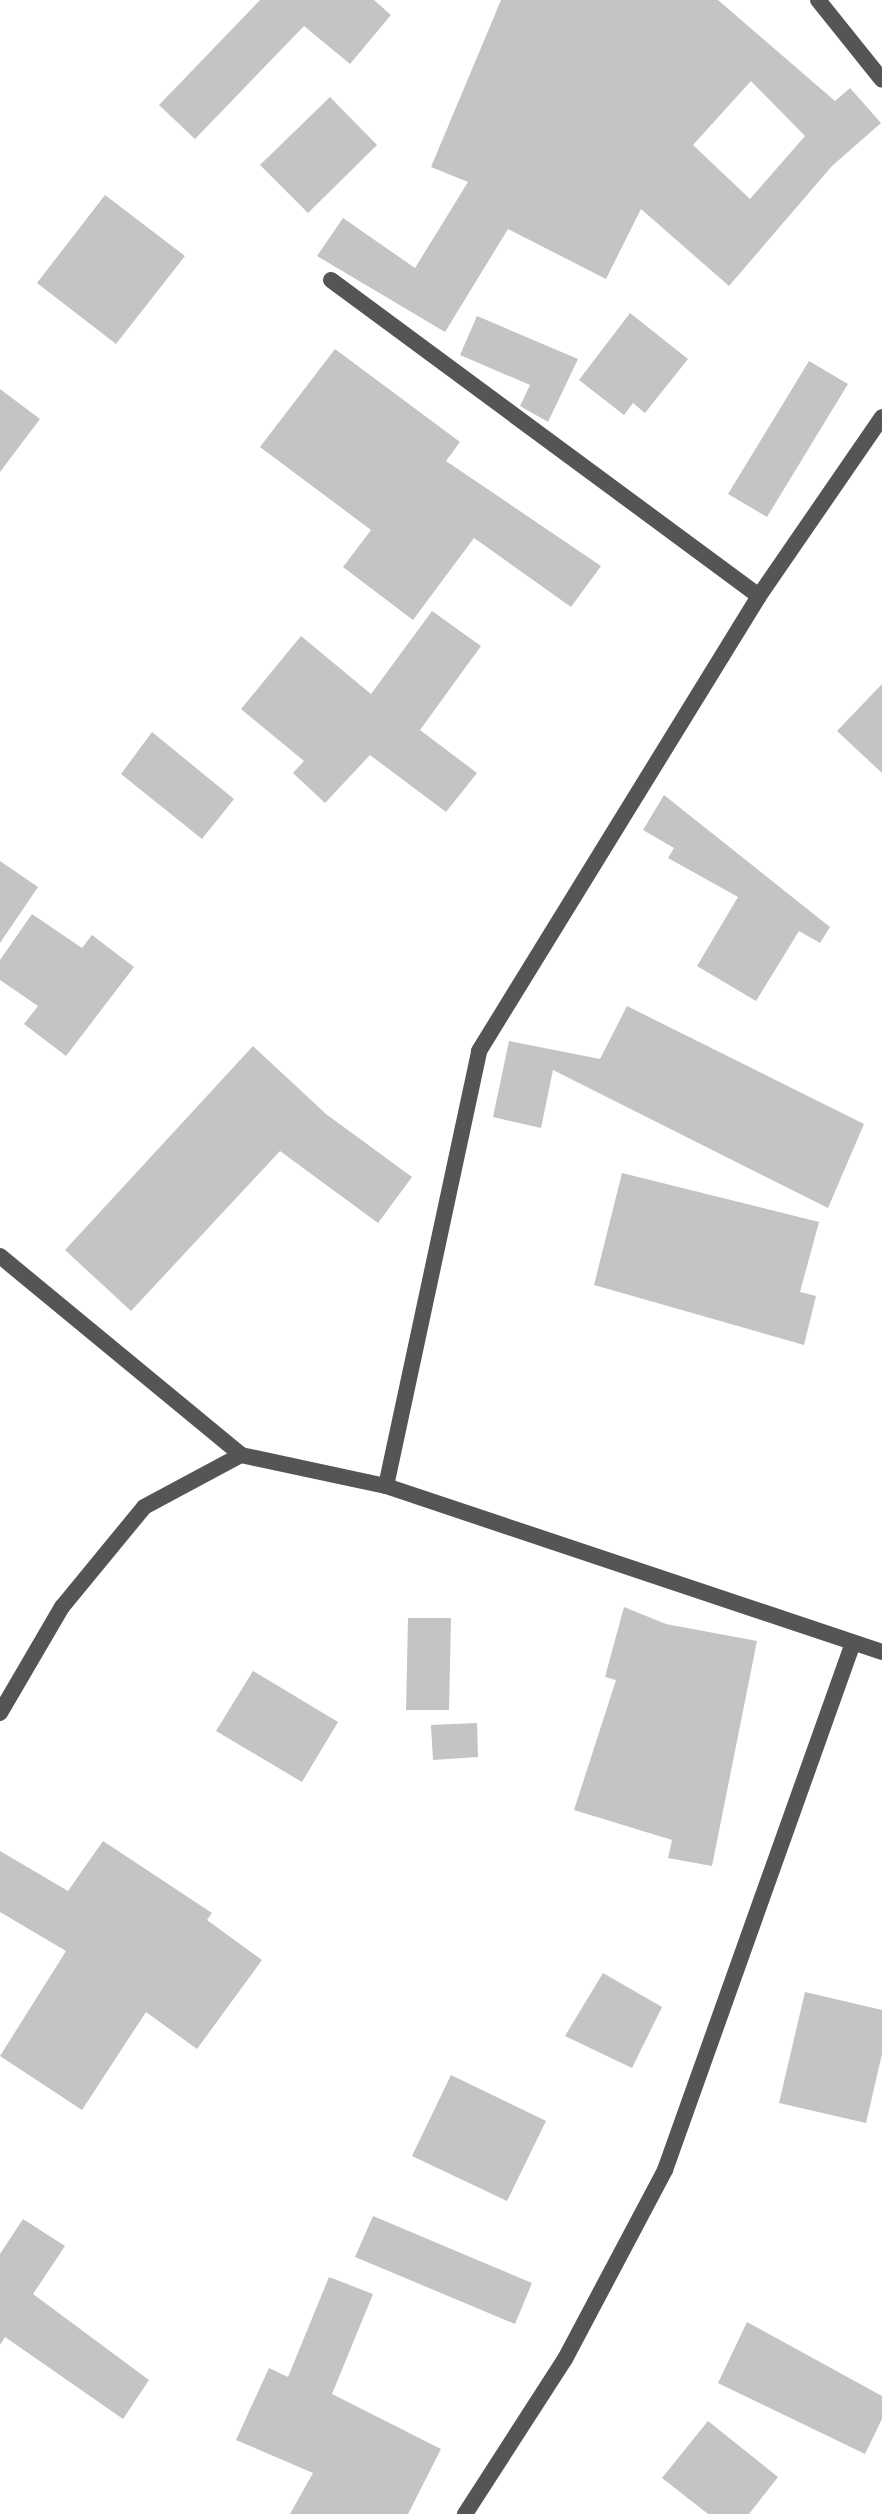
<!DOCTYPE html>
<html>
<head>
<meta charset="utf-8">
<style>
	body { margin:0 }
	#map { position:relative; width:882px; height:2514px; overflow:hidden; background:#fff; font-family:Arial,sans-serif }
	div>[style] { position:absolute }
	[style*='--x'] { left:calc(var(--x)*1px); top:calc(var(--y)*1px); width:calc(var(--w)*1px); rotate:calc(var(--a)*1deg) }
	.building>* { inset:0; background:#c4c4c4 }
	.minor>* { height:16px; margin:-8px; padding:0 8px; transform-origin:8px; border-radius:8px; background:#555 }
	span { translate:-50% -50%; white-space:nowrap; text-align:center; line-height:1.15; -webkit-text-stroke:6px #fff; paint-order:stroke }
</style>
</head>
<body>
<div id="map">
	<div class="building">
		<div style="clip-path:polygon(260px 0,374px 0,391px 15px,350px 64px,304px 26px,195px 139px,159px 105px)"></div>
		<div style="clip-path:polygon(evenodd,501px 0,718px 0,835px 101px,850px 88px,881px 123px,832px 166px,729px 286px,641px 209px,606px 279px,508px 229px,445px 332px,317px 256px,343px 218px,415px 268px,468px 182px,431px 167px,501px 0,751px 81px,805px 136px,750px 199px,693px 145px,751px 81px)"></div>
		<div style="clip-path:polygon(330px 97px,377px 145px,308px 213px,260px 165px)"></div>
		<div style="clip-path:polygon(105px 195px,185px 256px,116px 344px,37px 283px)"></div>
		<div style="clip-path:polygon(630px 313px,688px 359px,645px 413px,633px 403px,624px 415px,579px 380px)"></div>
		<div style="clip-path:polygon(477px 316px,578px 359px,548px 422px,520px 406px,530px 385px,460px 355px)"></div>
		<div style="clip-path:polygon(335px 349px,460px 442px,446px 461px,601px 566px,571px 607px,474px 538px,413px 620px,343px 567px,371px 530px,260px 447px)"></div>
		<div style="clip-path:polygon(809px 361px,848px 384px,767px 517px,728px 494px)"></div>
		<div style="clip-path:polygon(0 389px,40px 419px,0 472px)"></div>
		<div style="clip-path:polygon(432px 611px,481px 646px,420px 730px,477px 773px,446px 812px,370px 755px,325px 803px,293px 773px,304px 761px,241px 709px,301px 636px,371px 694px)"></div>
		<div style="clip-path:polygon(882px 684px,882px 773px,837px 731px)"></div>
		<div style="clip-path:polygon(152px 732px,234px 799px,202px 839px,121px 774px)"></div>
		<div style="clip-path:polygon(664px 795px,830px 927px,820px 943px,799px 931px,756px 1001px,697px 966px,738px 897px,668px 858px,674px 848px,643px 830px)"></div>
		<div style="clip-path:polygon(0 861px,38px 887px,0 943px)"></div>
		<div style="clip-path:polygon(32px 914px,82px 948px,92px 935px,134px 967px,66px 1056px,24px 1024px,38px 1006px,0 980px,0 960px)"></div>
		<div style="clip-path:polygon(627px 1006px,864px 1124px,828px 1208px,553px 1070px,541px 1128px,493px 1117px,509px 1041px,600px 1059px)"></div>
		<div style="clip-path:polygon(253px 1046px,326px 1114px,412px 1177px,378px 1223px,280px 1151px,131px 1311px,65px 1250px)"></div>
		<div style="clip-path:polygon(622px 1173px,819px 1222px,800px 1292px,816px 1296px,804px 1345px,594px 1285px)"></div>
		<div style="clip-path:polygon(624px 1607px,666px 1624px,757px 1641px,712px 1866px,668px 1858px,672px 1840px,574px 1810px,616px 1680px,605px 1677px)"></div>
		<div style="clip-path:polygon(408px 1618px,451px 1618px,449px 1710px,406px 1710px)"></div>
		<div style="clip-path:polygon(253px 1671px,338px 1722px,302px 1782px,216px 1731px)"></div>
		<div style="clip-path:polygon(477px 1723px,478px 1757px,433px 1760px,431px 1725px)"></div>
		<div style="clip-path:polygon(103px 1841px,212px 1913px,207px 1920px,262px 1960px,197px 2049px,146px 2012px,82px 2110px,0 2056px,66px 1951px,0 1912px,0 1851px,68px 1891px)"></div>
		<div style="clip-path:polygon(603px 1973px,662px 2007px,632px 2068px,565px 2036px)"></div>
		<div style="clip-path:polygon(805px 1992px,882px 2010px,882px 2054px,866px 2123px,779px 2103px)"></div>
		<div style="clip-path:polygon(451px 2075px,546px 2121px,507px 2201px,412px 2156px)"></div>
		<div style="clip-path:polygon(373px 2216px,532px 2283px,515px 2324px,355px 2257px)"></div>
		<div style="clip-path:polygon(23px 2219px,65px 2246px,33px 2294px,149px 2380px,123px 2419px,5px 2337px,0 2345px,0 2254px)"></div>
		<div style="clip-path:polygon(329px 2277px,373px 2294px,332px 2394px,441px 2449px,408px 2514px,290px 2514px,313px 2473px,236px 2440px,269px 2368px,288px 2377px)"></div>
		<div style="clip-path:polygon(747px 2322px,882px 2396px,882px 2419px,865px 2454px,718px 2383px)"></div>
		<div style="clip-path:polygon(708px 2421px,778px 2477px,749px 2514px,708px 2514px,662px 2478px)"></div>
	</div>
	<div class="minor">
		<div style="--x:818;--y:0;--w:102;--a:51.3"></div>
		<div style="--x:331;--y:280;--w:532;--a:36.44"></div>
		<div style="--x:0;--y:1256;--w:313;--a:39.5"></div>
		<div style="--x:241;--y:1455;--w:148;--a:12.1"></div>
		<div style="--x:386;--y:1486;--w:523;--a:18.5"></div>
		<div style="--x:386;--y:1486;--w:445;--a:-77.9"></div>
		<div style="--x:479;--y:1051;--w:534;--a:-58.39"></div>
		<div style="--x:759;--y:596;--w:217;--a:-55.5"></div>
		<div style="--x:0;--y:1713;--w:123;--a:-59.7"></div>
		<div style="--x:62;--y:1607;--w:129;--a:-50.6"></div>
		<div style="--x:144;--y:1507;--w:110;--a:-28.2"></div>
		<div style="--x:465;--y:2514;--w:184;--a:-57.2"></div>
		<div style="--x:565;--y:2359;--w:214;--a:-62.1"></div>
		<div style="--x:665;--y:2170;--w:560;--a:-70.37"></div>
	</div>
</div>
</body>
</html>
